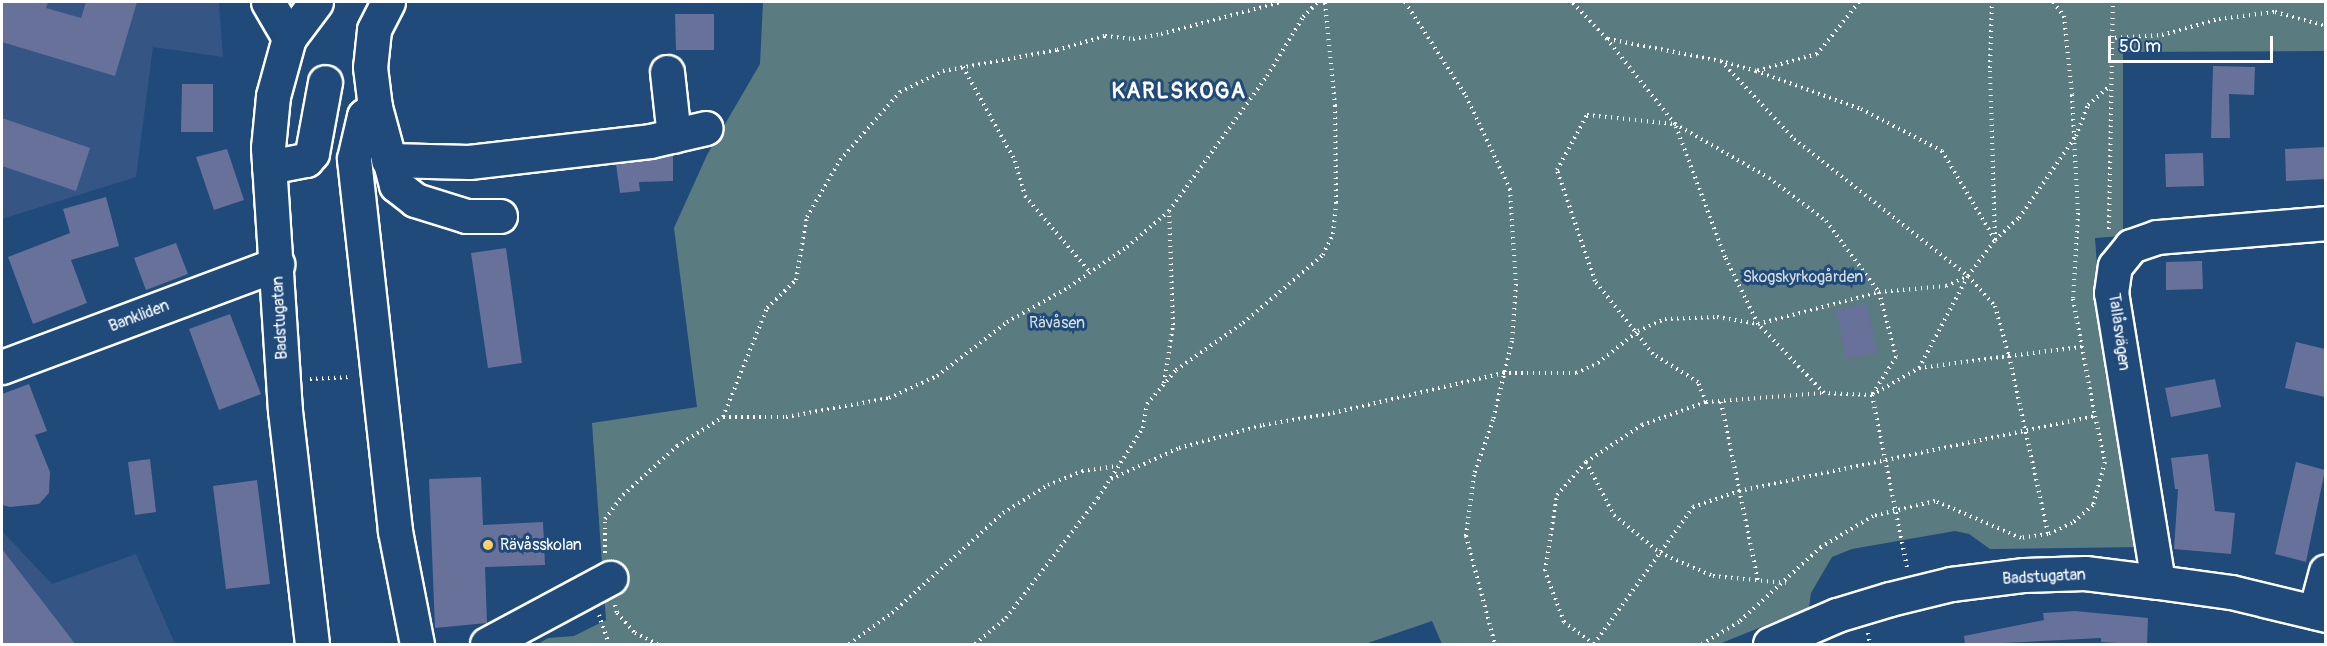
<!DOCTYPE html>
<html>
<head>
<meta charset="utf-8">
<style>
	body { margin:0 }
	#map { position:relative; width:2327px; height:646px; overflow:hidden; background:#1f4a7a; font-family:Pangolin,sans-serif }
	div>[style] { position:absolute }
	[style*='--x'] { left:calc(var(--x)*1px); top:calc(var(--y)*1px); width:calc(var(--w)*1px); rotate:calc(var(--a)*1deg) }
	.built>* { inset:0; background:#355684 }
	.green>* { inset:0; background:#5a7b80 }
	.building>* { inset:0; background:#67719a }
	.path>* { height:4px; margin-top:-2px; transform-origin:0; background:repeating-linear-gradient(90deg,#fff 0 1.5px,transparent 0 6px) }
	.roads { filter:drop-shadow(2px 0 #fff) drop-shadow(-2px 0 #fff) drop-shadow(0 2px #fff) drop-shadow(0 -2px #fff) }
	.minor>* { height:33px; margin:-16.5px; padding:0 16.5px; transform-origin:16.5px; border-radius:16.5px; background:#1f4a7a }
	.dots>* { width:16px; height:16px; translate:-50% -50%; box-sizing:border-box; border:3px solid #1f4a7a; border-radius:50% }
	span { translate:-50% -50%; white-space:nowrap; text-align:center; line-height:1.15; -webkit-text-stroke:6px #1f4a7a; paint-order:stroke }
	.park-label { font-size:16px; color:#d6dedf }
	.street-label { font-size:16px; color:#fff }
	.poi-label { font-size:16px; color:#fff }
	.left { translate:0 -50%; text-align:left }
	.district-label { font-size:22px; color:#fff; font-weight:700; letter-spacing:1.5px }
	.frame { position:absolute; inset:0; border:3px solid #fff; pointer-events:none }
	.scale { position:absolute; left:2108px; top:36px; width:165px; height:27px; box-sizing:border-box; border:3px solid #fff; border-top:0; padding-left:8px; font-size:18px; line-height:21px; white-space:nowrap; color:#fff; -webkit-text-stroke:4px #1f4a7a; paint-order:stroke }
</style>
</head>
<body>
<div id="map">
	<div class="built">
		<div style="clip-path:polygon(2px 2px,219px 2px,223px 57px,153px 47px,136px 177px,2px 219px)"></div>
		<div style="clip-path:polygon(2px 531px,52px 584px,136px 554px,175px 644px,2px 644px)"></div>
	</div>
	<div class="green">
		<div style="clip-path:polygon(763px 2px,2325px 2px,2325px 51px,2123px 52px,2123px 236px,2095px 238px,2105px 373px,2143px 547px,1990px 549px,1969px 534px,1955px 531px,1852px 549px,1832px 557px,1811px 593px,1809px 608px,1719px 644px,1442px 644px,1432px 621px,1365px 644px,538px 644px,548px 638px,574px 636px,606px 620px,592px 423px,697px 407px,674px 228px,707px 155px,760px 64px)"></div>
	</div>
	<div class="building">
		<div style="clip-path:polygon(2px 2px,48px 2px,46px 8px,81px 18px,86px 2px,137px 2px,115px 76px,2px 42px)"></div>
		<div style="clip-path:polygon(675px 14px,714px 14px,714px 50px,676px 50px)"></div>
		<div style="clip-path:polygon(2213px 66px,2255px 67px,2254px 95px,2229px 94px,2230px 138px,2211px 138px)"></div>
		<div style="clip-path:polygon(182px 84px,213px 84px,213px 132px,181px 132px)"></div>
		<div style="clip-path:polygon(2px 118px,90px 148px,76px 191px,2px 166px)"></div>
		<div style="clip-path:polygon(2325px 147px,2325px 179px,2286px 181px,2285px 149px)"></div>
		<div style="clip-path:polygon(227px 149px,244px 200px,214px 210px,196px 157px)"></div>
		<div style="clip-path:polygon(2203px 153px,2204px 186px,2166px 187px,2165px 154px)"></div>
		<div style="clip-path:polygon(673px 155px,673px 181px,639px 182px,640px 191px,620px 193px,616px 164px)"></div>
		<div style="clip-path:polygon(106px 197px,119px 246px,71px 260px,87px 303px,33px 324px,8px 257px,70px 233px,63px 209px)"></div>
		<div style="clip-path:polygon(176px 243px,188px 274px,146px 290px,134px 258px)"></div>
		<div style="clip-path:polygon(506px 248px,522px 363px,488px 368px,471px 253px)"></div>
		<div style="clip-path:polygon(2202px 261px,2203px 289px,2166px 290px,2166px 262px)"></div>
		<div style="clip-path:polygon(1867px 304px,1877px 353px,1846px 359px,1836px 310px)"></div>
		<div style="clip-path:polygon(230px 314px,261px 394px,219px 410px,189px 329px)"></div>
		<div style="clip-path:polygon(2296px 342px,2325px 349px,2325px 397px,2285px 388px)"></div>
		<div style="clip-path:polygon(2215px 379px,2221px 407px,2171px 417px,2165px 388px)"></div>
		<div style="clip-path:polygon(29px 384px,47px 431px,35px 435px,50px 472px,49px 493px,39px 504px,10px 507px,2px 505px,2px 394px)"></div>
		<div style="clip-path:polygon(2208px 454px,2215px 511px,2235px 513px,2231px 554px,2174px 549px,2178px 489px,2175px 489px,2171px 458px)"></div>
		<div style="clip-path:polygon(150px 459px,156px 512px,135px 515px,128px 462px)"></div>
		<div style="clip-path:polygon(2296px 462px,2325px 470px,2306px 562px,2275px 554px)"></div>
		<div style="clip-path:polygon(481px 477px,483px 525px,543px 522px,545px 565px,485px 567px,487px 623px,435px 628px,429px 479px)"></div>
		<div style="clip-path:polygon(257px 480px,270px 584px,226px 589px,213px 486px)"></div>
		<div style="clip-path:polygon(2px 549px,76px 645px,2px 645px)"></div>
		<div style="clip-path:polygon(2075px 611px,2148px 618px,2147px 645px,2101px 642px,2101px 638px,1965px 645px,1964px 636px,2044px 620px,2043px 613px)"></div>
	</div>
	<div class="path">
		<div style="--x:1405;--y:2;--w:112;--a:57"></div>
		<div style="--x:1466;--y:96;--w:103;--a:64.7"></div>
		<div style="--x:1510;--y:189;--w:95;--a:86.4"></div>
		<div style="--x:1516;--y:284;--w:57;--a:94"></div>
		<div style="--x:1512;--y:341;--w:81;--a:103.5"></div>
		<div style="--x:1493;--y:420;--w:58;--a:109.1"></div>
		<div style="--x:1474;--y:475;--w:62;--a:97.5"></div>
		<div style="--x:1466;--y:536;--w:112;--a:75"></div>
		<div style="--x:1859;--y:2;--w:67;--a:128.9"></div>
		<div style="--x:1817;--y:54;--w:63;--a:164.4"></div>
		<div style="--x:1756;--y:71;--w:36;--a:-164"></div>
		<div style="--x:1721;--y:61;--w:107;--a:46.9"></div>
		<div style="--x:1794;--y:139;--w:221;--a:38.2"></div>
		<div style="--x:1968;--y:276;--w:40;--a:48"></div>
		<div style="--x:1995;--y:306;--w:52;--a:74.4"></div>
		<div style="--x:2009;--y:356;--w:73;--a:-7.1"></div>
		<div style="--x:2053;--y:2;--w:18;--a:52"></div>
		<div style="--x:2064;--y:16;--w:79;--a:84.2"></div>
		<div style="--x:2072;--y:95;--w:118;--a:87.1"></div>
		<div style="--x:2078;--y:213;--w:86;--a:93.3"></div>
		<div style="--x:2073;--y:299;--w:119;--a:79.4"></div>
		<div style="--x:2109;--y:38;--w:53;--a:-3.2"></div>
		<div style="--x:2162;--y:35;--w:59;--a:-15.7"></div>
		<div style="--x:2219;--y:19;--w:56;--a:-7.1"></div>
		<div style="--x:2275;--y:12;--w:53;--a:15.4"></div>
		<div style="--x:1608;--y:39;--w:115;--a:11"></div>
		<div style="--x:963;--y:67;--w:107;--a:61"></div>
		<div style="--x:1015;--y:161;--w:36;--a:74"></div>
		<div style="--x:1025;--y:196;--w:100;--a:49.5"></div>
		<div style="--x:1756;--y:71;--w:112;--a:19.9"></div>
		<div style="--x:1861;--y:109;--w:91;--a:27.4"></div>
		<div style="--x:1942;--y:151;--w:104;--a:59.2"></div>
		<div style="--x:1995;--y:240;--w:33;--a:-43"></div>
		<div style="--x:2019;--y:218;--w:100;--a:-55.2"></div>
		<div style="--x:2076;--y:136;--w:33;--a:-69"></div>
		<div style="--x:2088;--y:105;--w:28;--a:-41"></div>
		<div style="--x:2109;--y:229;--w:227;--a:-89"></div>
		<div style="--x:1919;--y:368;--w:91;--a:-7.6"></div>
		<div style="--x:2009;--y:356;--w:182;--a:77.6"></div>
		<div style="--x:310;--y:379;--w:41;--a:-2.8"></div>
		<div style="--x:1164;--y:383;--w:59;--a:-81.2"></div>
		<div style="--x:1173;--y:325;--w:113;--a:-92"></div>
		<div style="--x:1706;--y:402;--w:22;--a:-112"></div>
		<div style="--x:1698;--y:382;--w:53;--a:-148.1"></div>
		<div style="--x:1653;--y:354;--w:93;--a:-128.5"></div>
		<div style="--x:1595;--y:281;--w:117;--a:-108.9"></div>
		<div style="--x:1557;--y:170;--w:63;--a:-61.4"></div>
		<div style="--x:1587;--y:115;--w:88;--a:5.8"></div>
		<div style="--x:1675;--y:124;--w:108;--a:29.9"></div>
		<div style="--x:1769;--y:178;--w:71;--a:37"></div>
		<div style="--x:1826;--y:221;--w:89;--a:53.3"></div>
		<div style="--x:1879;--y:292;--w:67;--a:-5.1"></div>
		<div style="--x:1946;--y:286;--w:24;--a:-24"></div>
		<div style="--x:1721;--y:402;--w:182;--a:78.3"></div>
		<div style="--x:723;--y:417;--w:63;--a:0"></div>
		<div style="--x:786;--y:417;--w:105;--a:-10.5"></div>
		<div style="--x:889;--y:398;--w:53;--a:-24.6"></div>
		<div style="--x:937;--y:376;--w:88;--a:-37.6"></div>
		<div style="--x:1007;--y:322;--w:71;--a:-29.4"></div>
		<div style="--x:1069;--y:287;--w:70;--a:-34.6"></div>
		<div style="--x:1127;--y:247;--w:55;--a:-40.6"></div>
		<div style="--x:1169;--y:211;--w:167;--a:-54"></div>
		<div style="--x:1267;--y:76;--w:69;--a:-58.6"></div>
		<div style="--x:1303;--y:17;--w:21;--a:-45"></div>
		<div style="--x:1586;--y:462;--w:60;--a:62.2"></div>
		<div style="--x:1614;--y:515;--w:60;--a:39.6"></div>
		<div style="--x:1660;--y:553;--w:58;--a:23.5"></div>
		<div style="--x:1713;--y:576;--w:73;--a:5.5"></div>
		<div style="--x:1111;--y:479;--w:75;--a:-24.5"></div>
		<div style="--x:1179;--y:448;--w:87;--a:-15.3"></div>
		<div style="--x:1263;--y:425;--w:71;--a:-9.7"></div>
		<div style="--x:1333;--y:413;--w:175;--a:-13.2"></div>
		<div style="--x:1503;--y:373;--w:73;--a:0"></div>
		<div style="--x:1576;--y:373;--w:24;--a:-24"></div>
		<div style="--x:1598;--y:363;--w:51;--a:-38.7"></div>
		<div style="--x:1638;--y:331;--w:30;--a:-24"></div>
		<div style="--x:1665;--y:319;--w:52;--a:-2.2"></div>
		<div style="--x:1717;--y:317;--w:42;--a:9.7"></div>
		<div style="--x:1758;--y:324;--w:125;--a:-14.8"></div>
		<div style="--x:1879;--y:292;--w:67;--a:75.3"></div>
		<div style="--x:1896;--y:357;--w:45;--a:122.3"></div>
		<div style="--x:1872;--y:395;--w:48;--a:-177.6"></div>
		<div style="--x:1824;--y:393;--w:95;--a:-133.7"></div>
		<div style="--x:1758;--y:324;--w:75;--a:-116.2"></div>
		<div style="--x:1725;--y:257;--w:142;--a:-110.6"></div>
		<div style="--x:1675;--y:124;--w:109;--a:-128.7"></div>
		<div style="--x:1607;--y:39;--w:51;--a:-133.4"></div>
		<div style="--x:605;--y:553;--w:34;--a:-90"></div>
		<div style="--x:605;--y:519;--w:30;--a:-53"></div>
		<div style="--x:623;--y:495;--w:73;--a:-42.2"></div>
		<div style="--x:677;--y:446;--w:54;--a:-32.2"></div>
		<div style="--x:723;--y:417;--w:118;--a:-68"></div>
		<div style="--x:767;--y:308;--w:40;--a:-44"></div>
		<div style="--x:796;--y:280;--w:64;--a:-80.1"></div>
		<div style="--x:807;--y:217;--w:66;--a:-59.9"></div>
		<div style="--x:840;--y:160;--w:91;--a:-48.6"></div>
		<div style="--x:900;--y:92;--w:48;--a:-26"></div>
		<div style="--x:943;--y:71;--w:116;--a:-10.4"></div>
		<div style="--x:1057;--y:50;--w:50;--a:-16.3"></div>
		<div style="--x:1105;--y:36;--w:28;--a:6"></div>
		<div style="--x:1133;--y:39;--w:28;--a:-10"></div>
		<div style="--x:1161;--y:34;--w:124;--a:-14.9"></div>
		<div style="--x:1907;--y:567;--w:176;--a:-101.5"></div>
		<div style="--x:1872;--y:395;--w:54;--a:-29.9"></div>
		<div style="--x:1919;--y:368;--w:104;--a:-62"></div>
		<div style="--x:1968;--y:276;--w:45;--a:-53.1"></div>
		<div style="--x:1995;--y:240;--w:172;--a:-91.7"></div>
		<div style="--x:1990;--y:68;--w:66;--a:-88.3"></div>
		<div style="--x:615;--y:605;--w:8;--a:76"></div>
		<div style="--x:617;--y:613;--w:27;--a:48"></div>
		<div style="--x:635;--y:633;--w:25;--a:26"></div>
		<div style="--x:599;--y:615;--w:31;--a:71"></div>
		<div style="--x:1868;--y:633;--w:11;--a:80"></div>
		<div style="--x:849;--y:644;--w:53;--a:-35.8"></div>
		<div style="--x:892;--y:613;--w:149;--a:-42"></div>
		<div style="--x:1003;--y:513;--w:53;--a:-31.9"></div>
		<div style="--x:1048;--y:485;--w:37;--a:-22"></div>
		<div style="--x:1082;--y:471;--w:36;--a:-8"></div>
		<div style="--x:975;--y:644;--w:40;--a:-40"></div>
		<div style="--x:1006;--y:618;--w:151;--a:-52.5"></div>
		<div style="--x:1098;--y:498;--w:83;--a:-57.3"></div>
		<div style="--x:1143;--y:428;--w:24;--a:-81"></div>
		<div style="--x:1147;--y:404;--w:45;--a:-49.5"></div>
		<div style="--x:1176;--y:370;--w:82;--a:-35"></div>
		<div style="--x:1243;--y:323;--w:105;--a:-40.4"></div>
		<div style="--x:1323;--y:255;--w:23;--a:-65"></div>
		<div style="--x:1333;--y:234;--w:31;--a:-84"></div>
		<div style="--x:1336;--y:203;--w:97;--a:-90.6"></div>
		<div style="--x:1335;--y:106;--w:104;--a:-95.5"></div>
		<div style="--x:1594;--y:644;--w:169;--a:-54.1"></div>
		<div style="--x:1693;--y:507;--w:49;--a:-19.2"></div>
		<div style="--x:1739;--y:491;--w:364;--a:-11.9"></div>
		<div style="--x:2095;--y:416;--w:47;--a:77.7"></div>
		<div style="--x:2105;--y:462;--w:45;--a:105.6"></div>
		<div style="--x:2093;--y:505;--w:28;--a:139"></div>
		<div style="--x:2072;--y:523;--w:26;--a:155"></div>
		<div style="--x:2048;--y:534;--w:27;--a:172"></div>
		<div style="--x:2021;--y:538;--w:94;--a:-156.7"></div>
		<div style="--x:1935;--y:501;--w:64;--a:166.4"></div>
		<div style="--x:1873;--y:516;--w:61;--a:149.2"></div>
		<div style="--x:1821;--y:547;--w:111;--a:137.6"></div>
		<div style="--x:1739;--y:622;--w:43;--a:149.3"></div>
		<div style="--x:1594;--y:644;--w:37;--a:-144"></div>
		<div style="--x:1564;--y:622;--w:54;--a:-110.4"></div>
		<div style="--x:1545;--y:571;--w:77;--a:-81"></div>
		<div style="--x:1557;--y:495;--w:44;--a:-48.7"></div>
		<div style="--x:1586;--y:462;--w:67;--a:-33.5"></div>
		<div style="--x:1642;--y:425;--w:68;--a:-19.8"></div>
		<div style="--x:1706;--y:402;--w:117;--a:-4.4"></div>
	</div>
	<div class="roads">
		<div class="minor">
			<div style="--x:268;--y:2;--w:42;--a:59.7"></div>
			<div style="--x:388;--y:2;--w:31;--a:117"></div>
			<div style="--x:374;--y:30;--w:37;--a:96"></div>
			<div style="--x:370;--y:67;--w:40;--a:82.9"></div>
			<div style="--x:375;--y:107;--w:81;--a:74.9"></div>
			<div style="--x:396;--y:185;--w:24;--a:38"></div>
			<div style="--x:415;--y:200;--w:53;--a:17.4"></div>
			<div style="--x:466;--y:216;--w:34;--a:0"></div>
			<div style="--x:667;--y:72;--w:64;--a:83.8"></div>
			<div style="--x:375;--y:107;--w:14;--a:141"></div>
			<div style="--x:364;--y:116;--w:44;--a:103.1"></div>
			<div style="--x:354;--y:159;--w:374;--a:83.7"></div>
			<div style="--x:395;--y:531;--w:115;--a:79"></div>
			<div style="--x:388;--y:160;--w:81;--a:1.4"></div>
			<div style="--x:469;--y:162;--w:182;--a:-6.6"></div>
			<div style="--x:650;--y:141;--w:57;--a:-13.1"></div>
			<div style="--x:269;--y:167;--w:38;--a:-11"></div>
			<div style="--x:306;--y:160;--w:9;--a:-49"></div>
			<div style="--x:312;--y:153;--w:72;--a:-79.6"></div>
			<div style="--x:2;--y:367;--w:294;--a:-20.5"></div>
			<div style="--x:2158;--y:582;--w:293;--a:-99.2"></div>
			<div style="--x:2111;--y:293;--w:27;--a:-82"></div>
			<div style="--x:2115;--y:266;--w:26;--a:-51"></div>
			<div style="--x:2131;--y:246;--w:28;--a:-19"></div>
			<div style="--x:2157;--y:237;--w:170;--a:-4.7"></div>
			<div style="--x:2315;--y:612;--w:42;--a:-75"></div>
			<div style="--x:312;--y:644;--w:235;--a:-96.6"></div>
			<div style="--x:285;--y:411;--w:264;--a:-93.7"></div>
			<div style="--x:268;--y:148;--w:52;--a:-84.5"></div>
			<div style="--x:273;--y:96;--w:60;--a:-74.6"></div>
			<div style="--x:289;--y:38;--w:45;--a:-53.1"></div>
			<div style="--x:487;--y:644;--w:140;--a:-28.2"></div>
			<div style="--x:1770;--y:644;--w:73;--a:-23.4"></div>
			<div style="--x:1837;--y:615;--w:55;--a:-16.8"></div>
			<div style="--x:1890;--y:599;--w:63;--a:-13.8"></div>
			<div style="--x:1951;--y:584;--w:74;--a:-7"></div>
			<div style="--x:2024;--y:575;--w:61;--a:-1.9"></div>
			<div style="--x:2085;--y:573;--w:74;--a:7"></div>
			<div style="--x:2158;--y:582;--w:74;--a:7.8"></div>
			<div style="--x:2231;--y:592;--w:98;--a:13.6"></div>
		</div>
	</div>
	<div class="dots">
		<div style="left:488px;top:545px;background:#ffd166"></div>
	</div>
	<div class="park-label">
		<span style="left:1803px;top:277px">Skogskyrkogården</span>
		<span style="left:1057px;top:323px">Rävåsen</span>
	</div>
	<div class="street-label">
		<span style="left:139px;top:316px;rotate:-21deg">Bankliden</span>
		<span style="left:280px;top:318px;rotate:-93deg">Badstugatan</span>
		<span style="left:2119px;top:332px;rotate:82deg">Tallåsvägen</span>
		<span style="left:2044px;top:577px;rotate:-3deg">Badstugatan</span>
	</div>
	<div class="poi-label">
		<span class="left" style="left:500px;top:545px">Rävåsskolan</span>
	</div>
	<div class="district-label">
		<span style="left:1179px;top:92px">KARLSKOGA</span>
	</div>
	<div class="frame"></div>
	<div class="scale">50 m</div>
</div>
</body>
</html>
